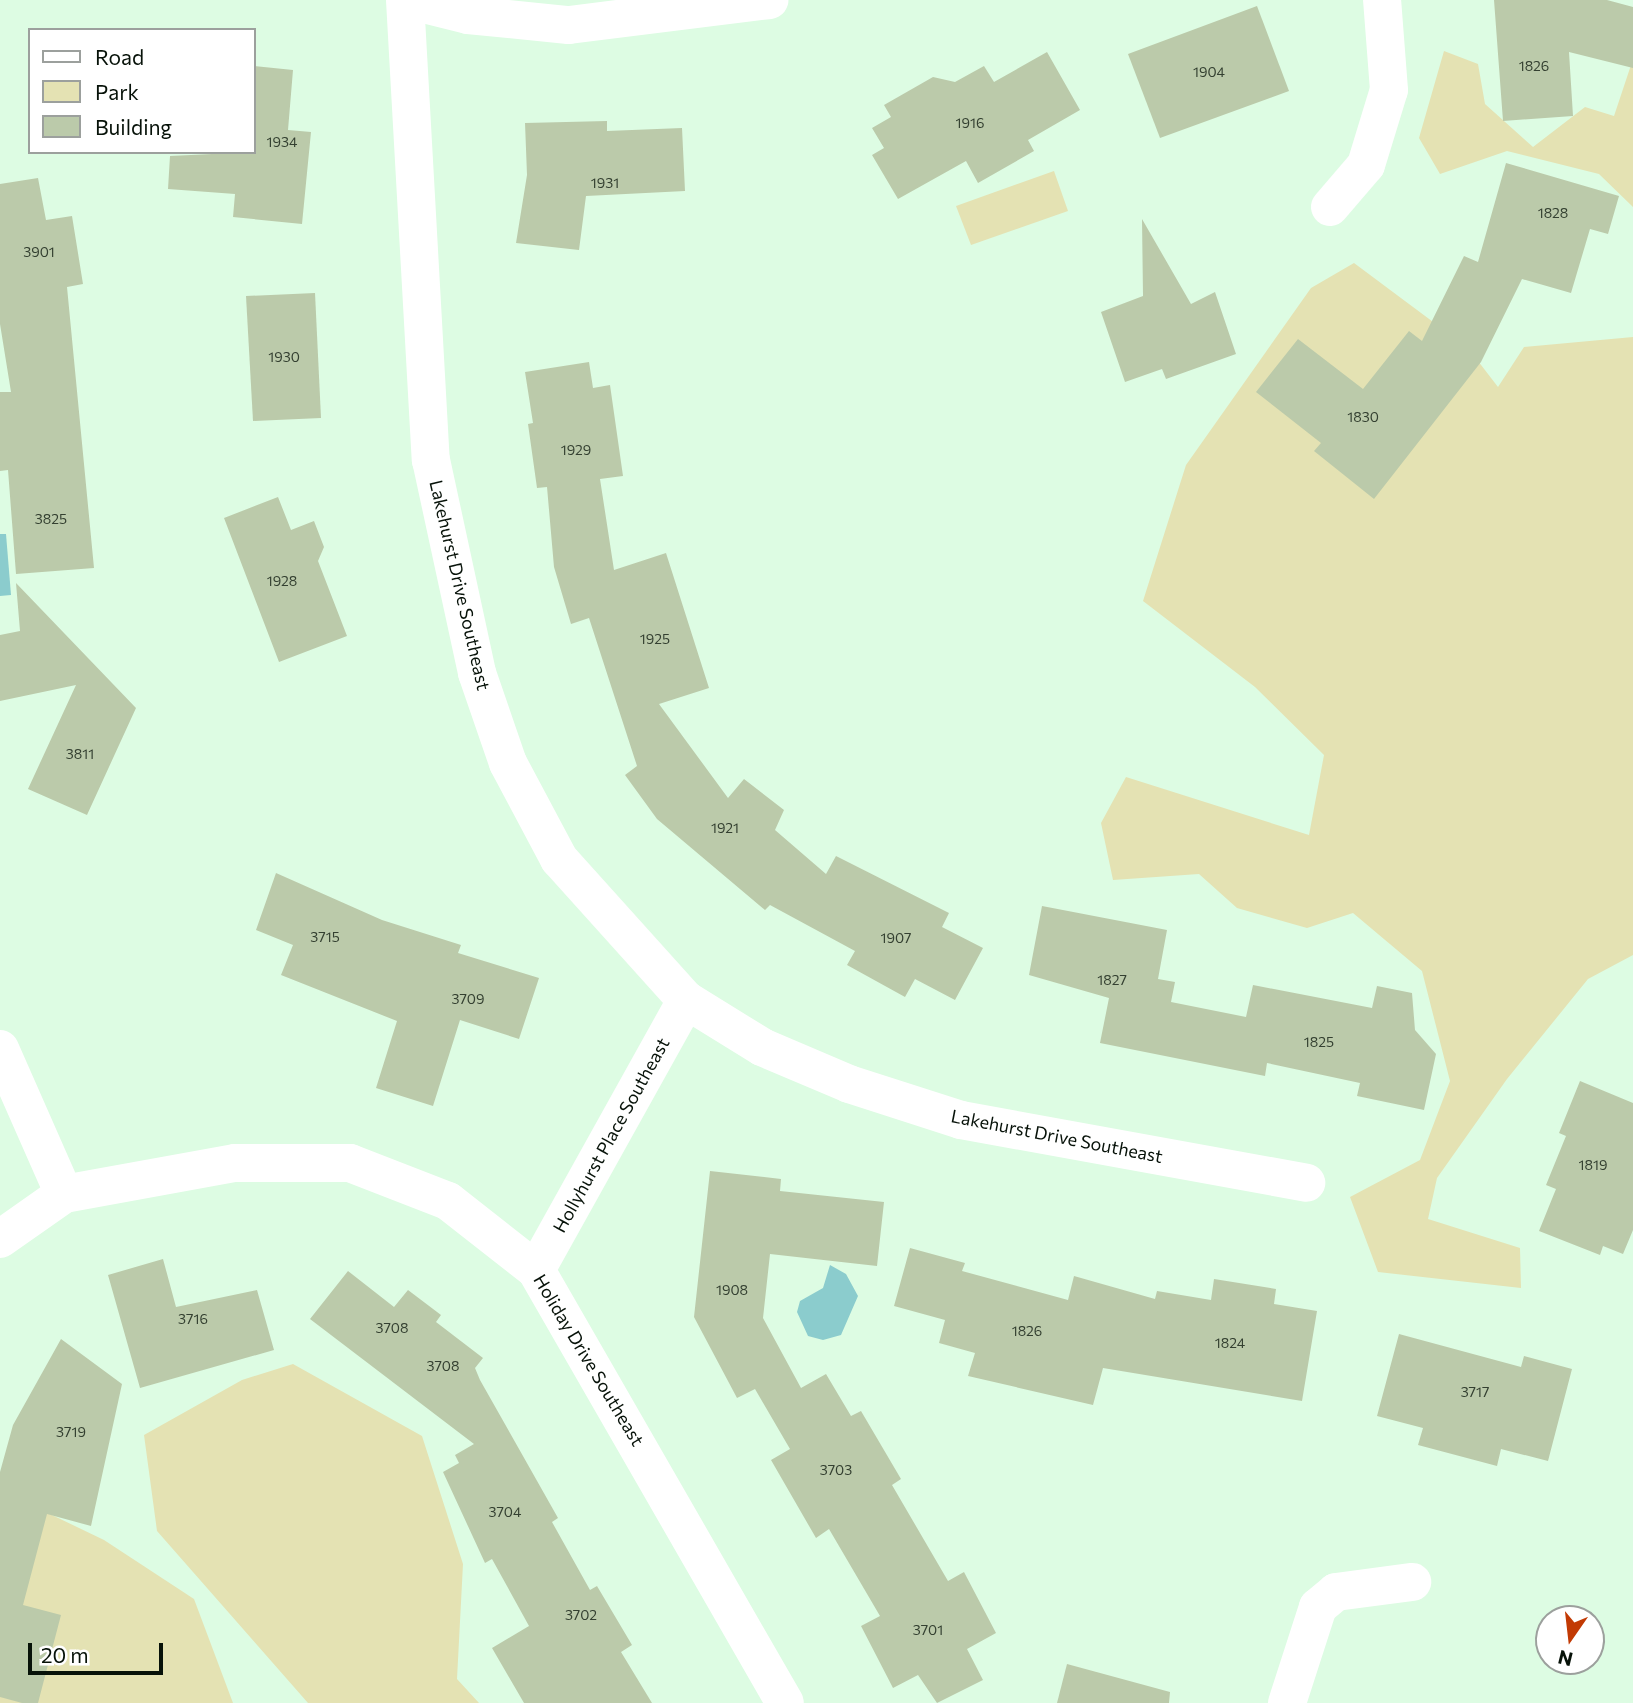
<!DOCTYPE html>
<html>
<head>
<meta charset="utf-8">
<style>
	body { margin:0 }
	#map { position:relative; width:1633px; height:1703px; overflow:hidden; background:#ddfce3; font-family:Commissioner,sans-serif }
	div>[style] { position:absolute }
	[style*='--x'] { left:calc(var(--x)*1px); top:calc(var(--y)*1px); width:calc(var(--w)*1px); rotate:calc(var(--a)*1deg) }
	.green>* { inset:0; background:#e4e2b3 }
	.water>* { inset:0; background:#8bcccd }
	.building>* { inset:0; background:#bbcaaa }
	.minor>* { height:38px; margin:-19px; padding:0 19px; transform-origin:19px; border-radius:19px; background:#fff }
	span { translate:-50% -50%; white-space:nowrap; text-align:center; line-height:1.15; -webkit-text-stroke:5px #fff; paint-order:stroke }
	.number-label { font-size:14px; color:#344031 }
	.number-label span { -webkit-text-stroke-width:0 }
	.street-label { font-size:18px; color:#071209 }
	.legend { position:absolute; left:28px; top:28px; width:228px; height:126px; box-sizing:border-box; background:#fff; border:2px solid #9ca09d; margin:0; padding:9px 12px; list-style:none; font-size:21px; color:#071209 }
	.legend li { display:flex; align-items:center; gap:14px; height:35px }
	.legend b { width:35px; border:2px solid #9ca09d }
	.north { position:absolute; left:1535px; top:1605px; width:70px; height:70px; box-sizing:border-box; background:#fff; border:2px solid #9ca09d; border-radius:50%; rotate:194deg; font-size:19px; font-weight:700; line-height:28px; text-align:center; color:#071209 }
	.north::after { content:''; display:block; margin:auto; width:24px; height:32px; background:#c23a04; clip-path:polygon(50% 0,100% 100%,50% 72%,0 100%) }
	.scale { position:absolute; left:28px; top:1643px; width:135px; height:32px; box-sizing:border-box; border:4px solid #071209; border-top:0; padding-left:9px; font-size:21px; line-height:24px; white-space:nowrap; color:#071209; -webkit-text-stroke:5px #fff; paint-order:stroke }
</style>
</head>
<body>
<div id="map">
	<div class="green">
		<div style="clip-path:polygon(1444px 51px,1478px 64px,1485px 104px,1533px 147px,1585px 107px,1614px 116px,1633px 59px,1633px 207px,1599px 174px,1507px 151px,1440px 174px,1419px 138px)"></div>
		<div style="clip-path:polygon(1054px 171px,1068px 211px,971px 245px,956px 206px)"></div>
		<div style="clip-path:polygon(1354px 263px,1468px 348px,1498px 387px,1524px 347px,1633px 337px,1633px 955px,1588px 979px,1507px 1079px,1437px 1178px,1428px 1219px,1520px 1248px,1521px 1288px,1378px 1272px,1350px 1197px,1420px 1160px,1450px 1081px,1422px 971px,1353px 913px,1307px 928px,1237px 908px,1199px 874px,1113px 880px,1101px 823px,1126px 777px,1309px 835px,1324px 755px,1255px 687px,1143px 601px,1186px 465px,1311px 288px)"></div>
		<div style="clip-path:polygon(293px 1364px,422px 1436px,463px 1564px,457px 1679px,479px 1703px,308px 1703px,157px 1531px,144px 1435px,242px 1380px)"></div>
		<div style="clip-path:polygon(0 1490px,104px 1540px,194px 1599px,233px 1703px,0 1703px)"></div>
	</div>
	<div class="water">
		<div style="clip-path:polygon(0 534px,6px 534px,11px 595px,0 596px)"></div>
		<div style="clip-path:polygon(830px 1265px,846px 1274px,858px 1296px,841px 1335px,823px 1340px,808px 1336px,797px 1312px,800px 1301px,823px 1288px)"></div>
	</div>
	<div class="building">
		<div style="clip-path:polygon(1494px 0,1607px 0,1633px 7px,1633px 68px,1569px 52px,1573px 116px,1503px 121px)"></div>
		<div style="clip-path:polygon(1257px 6px,1289px 91px,1160px 138px,1128px 54px)"></div>
		<div style="clip-path:polygon(1047px 52px,1080px 110px,1028px 140px,1034px 151px,978px 183px,966px 161px,898px 199px,872px 155px,884px 148px,872px 128px,891px 117px,884px 105px,933px 77px,955px 82px,984px 66px,994px 82px)"></div>
		<div style="clip-path:polygon(254px 66px,293px 70px,288px 130px,311px 132px,302px 224px,233px 217px,235px 194px,168px 189px,170px 156px,254px 152px)"></div>
		<div style="clip-path:polygon(607px 121px,607px 131px,682px 128px,685px 191px,586px 196px,579px 250px,516px 243px,527px 175px,525px 123px)"></div>
		<div style="clip-path:polygon(1506px 163px,1619px 196px,1608px 234px,1590px 229px,1571px 293px,1522px 279px,1481px 362px,1374px 499px,1314px 451px,1321px 443px,1256px 392px,1298px 339px,1363px 389px,1409px 331px,1422px 341px,1464px 256px,1478px 262px)"></div>
		<div style="clip-path:polygon(38px 178px,46px 220px,72px 216px,83px 284px,67px 287px,94px 568px,16px 574px,8px 470px,0 471px,0 392px,11px 392px,0 324px,0 184px)"></div>
		<div style="clip-path:polygon(1142px 219px,1191px 304px,1215px 292px,1236px 354px,1166px 379px,1162px 369px,1125px 382px,1101px 312px,1143px 296px)"></div>
		<div style="clip-path:polygon(315px 293px,321px 418px,253px 421px,246px 296px)"></div>
		<div style="clip-path:polygon(589px 362px,593px 388px,610px 385px,623px 476px,600px 479px,614px 570px,666px 553px,709px 688px,659px 704px,728px 798px,744px 779px,784px 810px,775px 830px,826px 874px,836px 856px,949px 913px,942px 927px,983px 948px,955px 1000px,915px 979px,905px 997px,847px 965px,855px 951px,770px 905px,765px 910px,657px 819px,625px 775px,637px 766px,589px 618px,571px 624px,554px 567px,547px 487px,537px 488px,528px 424px,533px 423px,525px 372px)"></div>
		<div style="clip-path:polygon(278px 497px,291px 530px,314px 521px,324px 547px,318px 561px,347px 636px,279px 662px,224px 518px)"></div>
		<div style="clip-path:polygon(16px 583px,136px 708px,87px 815px,28px 789px,76px 685px,0 701px,0 635px,20px 631px)"></div>
		<div style="clip-path:polygon(276px 873px,382px 920px,461px 945px,458px 953px,539px 978px,519px 1039px,460px 1020px,433px 1106px,376px 1088px,397px 1021px,281px 975px,293px 945px,256px 930px)"></div>
		<div style="clip-path:polygon(1042px 906px,1167px 930px,1158px 979px,1175px 982px,1171px 1002px,1246px 1017px,1253px 985px,1372px 1008px,1377px 986px,1412px 993px,1415px 1030px,1436px 1054px,1424px 1110px,1357px 1096px,1360px 1083px,1267px 1063px,1265px 1076px,1100px 1043px,1109px 998px,1029px 975px)"></div>
		<div style="clip-path:polygon(1580px 1081px,1633px 1103px,1633px 1230px,1623px 1254px,1603px 1246px,1600px 1255px,1539px 1231px,1556px 1189px,1546px 1185px,1566px 1136px,1559px 1133px)"></div>
		<div style="clip-path:polygon(710px 1171px,781px 1179px,780px 1191px,884px 1202px,877px 1266px,770px 1254px,763px 1318px,801px 1388px,826px 1374px,851px 1416px,861px 1411px,901px 1479px,892px 1485px,948px 1581px,964px 1572px,996px 1633px,967px 1649px,983px 1680px,937px 1703px,918px 1675px,893px 1688px,861px 1626px,880px 1616px,829px 1529px,816px 1538px,771px 1460px,790px 1449px,755px 1389px,737px 1398px,694px 1317px)"></div>
		<div style="clip-path:polygon(910px 1248px,965px 1263px,962px 1271px,1068px 1300px,1074px 1276px,1155px 1299px,1157px 1291px,1211px 1300px,1214px 1279px,1276px 1289px,1274px 1304px,1317px 1311px,1302px 1401px,1103px 1368px,1093px 1405px,968px 1376px,975px 1353px,939px 1343px,945px 1320px,894px 1306px)"></div>
		<div style="clip-path:polygon(163px 1259px,176px 1307px,257px 1290px,274px 1350px,140px 1388px,108px 1275px)"></div>
		<div style="clip-path:polygon(348px 1271px,394px 1307px,408px 1290px,441px 1315px,436px 1322px,483px 1358px,475px 1368px,480px 1380px,558px 1518px,552px 1522px,590px 1590px,597px 1586px,632px 1645px,621px 1652px,652px 1703px,524px 1703px,492px 1648px,529px 1626px,492px 1559px,485px 1563px,443px 1472px,459px 1463px,455px 1455px,474px 1444px,310px 1319px)"></div>
		<div style="clip-path:polygon(1399px 1334px,1521px 1367px,1524px 1356px,1572px 1369px,1548px 1461px,1501px 1449px,1497px 1466px,1418px 1445px,1423px 1428px,1377px 1416px)"></div>
		<div style="clip-path:polygon(61px 1339px,122px 1384px,91px 1526px,47px 1514px,23px 1605px,61px 1615px,38px 1703px,22px 1703px,0 1697px,0 1472px,13px 1425px)"></div>
		<div style="clip-path:polygon(1067px 1664px,1170px 1692px,1169px 1703px,1057px 1703px)"></div>
	</div>
	<div class="minor">
		<div style="--x:405;--y:0;--w:461;--a:86.8"></div>
		<div style="--x:431;--y:460;--w:218;--a:77.8"></div>
		<div style="--x:477;--y:673;--w:95;--a:71"></div>
		<div style="--x:508;--y:763;--w:109;--a:62"></div>
		<div style="--x:559;--y:859;--w:190;--a:48"></div>
		<div style="--x:686;--y:1000;--w:89;--a:31.7"></div>
		<div style="--x:762;--y:1047;--w:95;--a:23"></div>
		<div style="--x:849;--y:1084;--w:118;--a:17.8"></div>
		<div style="--x:961;--y:1120;--w:351;--a:10.3"></div>
		<div style="--x:408;--y:0;--w:62;--a:14"></div>
		<div style="--x:468;--y:15;--w:101;--a:5.7"></div>
		<div style="--x:569;--y:25;--w:202;--a:-7.1"></div>
		<div style="--x:1330;--y:207;--w:55;--a:-49.4"></div>
		<div style="--x:1366;--y:165;--w:78;--a:-73"></div>
		<div style="--x:1389;--y:90;--w:90;--a:-94.4"></div>
		<div style="--x:0;--y:1049;--w:158;--a:66.2"></div>
		<div style="--x:0;--y:1239;--w:78;--a:-35.1"></div>
		<div style="--x:64;--y:1194;--w:174;--a:-10.3"></div>
		<div style="--x:235;--y:1163;--w:115;--a:0"></div>
		<div style="--x:350;--y:1163;--w:105;--a:21.2"></div>
		<div style="--x:448;--y:1201;--w:112;--a:38.1"></div>
		<div style="--x:536;--y:1270;--w:499;--a:60.1"></div>
		<div style="--x:536;--y:1270;--w:309;--a:-60.9"></div>
		<div style="--x:1287;--y:1703;--w:101;--a:-72.1"></div>
		<div style="--x:1318;--y:1607;--w:23;--a:-40"></div>
		<div style="--x:1336;--y:1592;--w:77;--a:-7.5"></div>
	</div>
	<div class="number-label">
		<span style="left:1534px;top:66px">1826</span>
		<span style="left:1209px;top:72px">1904</span>
		<span style="left:970px;top:123px">1916</span>
		<span style="left:282px;top:142px">1934</span>
		<span style="left:605px;top:183px">1931</span>
		<span style="left:1553px;top:213px">1828</span>
		<span style="left:39px;top:252px">3901</span>
		<span style="left:284px;top:357px">1930</span>
		<span style="left:1363px;top:417px">1830</span>
		<span style="left:576px;top:450px">1929</span>
		<span style="left:51px;top:519px">3825</span>
		<span style="left:282px;top:581px">1928</span>
		<span style="left:655px;top:639px">1925</span>
		<span style="left:80px;top:754px">3811</span>
		<span style="left:725px;top:828px">1921</span>
		<span style="left:325px;top:937px">3715</span>
		<span style="left:896px;top:938px">1907</span>
		<span style="left:1112px;top:980px">1827</span>
		<span style="left:468px;top:999px">3709</span>
		<span style="left:1319px;top:1042px">1825</span>
		<span style="left:1593px;top:1165px">1819</span>
		<span style="left:732px;top:1290px">1908</span>
		<span style="left:193px;top:1319px">3716</span>
		<span style="left:392px;top:1328px">3708</span>
		<span style="left:1027px;top:1331px">1826</span>
		<span style="left:1230px;top:1343px">1824</span>
		<span style="left:443px;top:1366px">3708</span>
		<span style="left:1475px;top:1392px">3717</span>
		<span style="left:71px;top:1432px">3719</span>
		<span style="left:836px;top:1470px">3703</span>
		<span style="left:505px;top:1512px">3704</span>
		<span style="left:581px;top:1615px">3702</span>
		<span style="left:928px;top:1630px">3701</span>
	</div>
	<div class="street-label">
		<span style="left:460px;top:585px;rotate:77deg">Lakehurst Drive Southeast</span>
		<span style="left:611px;top:1135px;rotate:-61deg">Hollyhurst Place Southeast</span>
		<span style="left:1057px;top:1136px;rotate:11deg">Lakehurst Drive Southeast</span>
		<span style="left:589px;top:1360px;rotate:59deg">Holiday Drive Southeast</span>
	</div>
	<ul class="legend">
	<li><b style="height:9px;background:#fff"></b>Road</li>
	<li><b style="height:19px;background:#e4e2b3"></b>Park</li>
	<li><b style="height:19px;background:#bbcaaa"></b>Building</li>
	</ul>
	<div class="north">N</div>
	<div class="scale">20 m</div>
</div>
</body>
</html>
